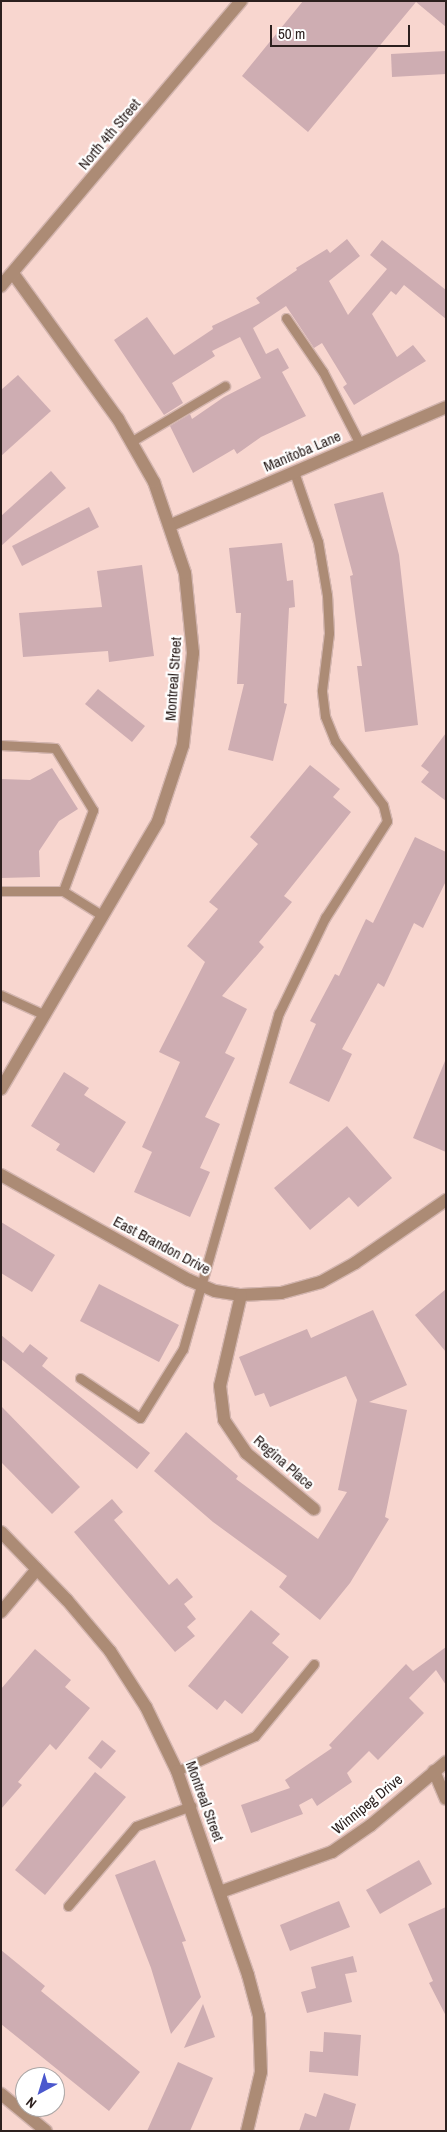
<!DOCTYPE html>
<html>
<head>
<meta charset="utf-8">
<style>
	body { margin:0 }
	#map { position:relative; width:447px; height:2132px; overflow:hidden; background:#f8d6cf; font-family:"Archivo Narrow",sans-serif }
	div>[style] { position:absolute }
	[style*='--x'] { left:calc(var(--x)*1px); top:calc(var(--y)*1px); width:calc(var(--w)*1px); rotate:calc(var(--a)*1deg) }
	.building>* { inset:0; background:#ceadb2 }
	.roads { filter:drop-shadow(1px 0 #d3b5af) drop-shadow(-1px 0 #d3b5af) drop-shadow(0 1px #d3b5af) drop-shadow(0 -1px #d3b5af) }
	.service>* { height:9px; margin:-4.5px; padding:0 4.5px; transform-origin:4.5px; border-radius:4.5px; background:#ac8b75 }
	.minor>* { height:12px; margin:-6px; padding:0 6px; transform-origin:6px; border-radius:6px; background:#ac8b75 }
	.tertiary>* { height:12px; margin:-6px; padding:0 6px; transform-origin:6px; border-radius:6px; background:#ac8b75 }
	span { translate:-50% -50%; white-space:nowrap; text-align:center; line-height:1.15; -webkit-text-stroke:4.5px #fff; paint-order:stroke }
	.street-label { font-size:15px; color:#2c201e }
	.frame { position:absolute; inset:0; border:2px solid #2c201e; pointer-events:none }
	.north { position:absolute; left:15px; top:2067px; width:50px; height:50px; box-sizing:border-box; background:#fff; border:1px solid #aba6a5; border-radius:50%; rotate:219deg; font-size:14px; font-weight:700; line-height:20px; text-align:center; color:#2c201e }
	.north::after { content:''; display:block; margin:auto; width:18px; height:22px; background:#4b58cd; clip-path:polygon(50% 0,100% 100%,50% 72%,0 100%) }
	.scale { position:absolute; left:270px; top:25px; width:140px; height:22px; box-sizing:border-box; border:2px solid #2c201e; border-top:0; padding-left:6px; font-size:15px; line-height:18px; white-space:nowrap; color:#2c201e; -webkit-text-stroke:4px #fff; paint-order:stroke }
</style>
</head>
<body>
<div id="map">
	<div class="building">
		<div style="clip-path:polygon(303px 1px,446px 1px,446px 27px,416px 2px,308px 132px,242px 76px)"></div>
		<div style="clip-path:polygon(446px 51px,446px 74px,392px 77px,391px 54px)"></div>
		<div style="clip-path:polygon(347px 239px,360px 256px,329px 281px,348px 315px,387px 269px,370px 255px,382px 240px,446px 290px,446px 319px,404px 285px,396px 295px,391px 291px,372px 314px,397px 357px,413px 345px,426px 361px,354px 405px,343px 387px,347px 384px,322px 343px,314px 348px,286px 306px,253px 328px,266px 354px,278px 348px,289px 368px,282px 372px,306px 416px,261px 437px,237px 454px,234px 449px,193px 473px,170px 426px,190px 414px,192px 419px,224px 397px,261px 378px,240px 337px,212px 351px,215px 356px,172px 383px,183px 403px,164px 415px,114px 340px,147px 317px,174px 355px,213px 329px,212px 326px,260px 303px,256px 298px,297px 270px,296px 268px,327px 249px,330px 253px)"></div>
		<div style="clip-path:polygon(18px 375px,51px 411px,1px 456px,1px 390px)"></div>
		<div style="clip-path:polygon(51px 471px,66px 488px,1px 546px,1px 516px)"></div>
		<div style="clip-path:polygon(383px 492px,399px 555px,418px 725px,365px 732px,357px 666px,362px 666px,350px 576px,353px 575px,334px 504px)"></div>
		<div style="clip-path:polygon(89px 507px,99px 527px,22px 566px,12px 546px)"></div>
		<div style="clip-path:polygon(282px 543px,287px 581px,293px 580px,295px 607px,289px 608px,284px 703px,287px 704px,273px 761px,228px 750px,244px 684px,237px 684px,241px 613px,236px 613px,229px 548px)"></div>
		<div style="clip-path:polygon(142px 565px,154px 656px,109px 662px,108px 651px,23px 657px,19px 613px,102px 607px,97px 571px)"></div>
		<div style="clip-path:polygon(98px 689px,145px 726px,132px 742px,85px 704px)"></div>
		<div style="clip-path:polygon(446px 733px,446px 801px,421px 782px,429px 772px,421px 766px)"></div>
		<div style="clip-path:polygon(310px 765px,340px 789px,333px 797px,351px 812px,284px 896px,292px 902px,259px 942px,264px 947px,222px 996px,247px 1009px,225px 1053px,235px 1058px,205px 1117px,220px 1124px,200px 1168px,210px 1172px,190px 1217px,134px 1192px,152px 1152px,142px 1147px,180px 1062px,159px 1052px,205px 962px,187px 946px,218px 909px,209px 902px,258px 844px,250px 837px)"></div>
		<div style="clip-path:polygon(52px 768px,78px 809px,59px 821px,39px 851px,40px 877px,1px 878px,1px 779px,30px 780px)"></div>
		<div style="clip-path:polygon(415px 837px,446px 852px,446px 881px,423px 928px,414px 923px,384px 987px,378px 983px,342px 1049px,352px 1054px,329px 1102px,289px 1083px,316px 1024px,310px 1021px,335px 974px,339px 976px,366px 919px,373px 923px)"></div>
		<div style="clip-path:polygon(445px 1061px,446px 1061px,446px 1152px,413px 1138px)"></div>
		<div style="clip-path:polygon(64px 1072px,89px 1088px,84px 1095px,126px 1122px,94px 1173px,56px 1150px,60px 1144px,31px 1126px)"></div>
		<div style="clip-path:polygon(347px 1126px,392px 1178px,358px 1207px,349px 1197px,310px 1230px,274px 1188px)"></div>
		<div style="clip-path:polygon(1px 1222px,55px 1255px,32px 1292px,1px 1273px)"></div>
		<div style="clip-path:polygon(99px 1284px,179px 1325px,159px 1362px,80px 1321px)"></div>
		<div style="clip-path:polygon(446px 1289px,446px 1352px,415px 1315px)"></div>
		<div style="clip-path:polygon(373px 1310px,407px 1385px,369px 1402px,407px 1410px,385px 1517px,389px 1519px,350px 1583px,320px 1620px,279px 1587px,287px 1576px,213px 1522px,154px 1471px,186px 1432px,238px 1476px,236px 1479px,318px 1539px,347px 1492px,338px 1490px,357px 1400px,346px 1376px,270px 1407px,264px 1393px,255px 1396px,239px 1357px,307px 1329px,311px 1338px)"></div>
		<div style="clip-path:polygon(1px 1335px,23px 1353px,30px 1344px,48px 1358px,42px 1366px,150px 1453px,137px 1469px,1px 1359px)"></div>
		<div style="clip-path:polygon(1px 1406px,80px 1487px,52px 1514px,1px 1462px)"></div>
		<div style="clip-path:polygon(112px 1499px,123px 1512px,114px 1520px,169px 1585px,177px 1578px,193px 1597px,184px 1604px,196px 1619px,187px 1627px,195px 1636px,175px 1652px,74px 1532px)"></div>
		<div style="clip-path:polygon(251px 1610px,280px 1634px,272px 1643px,289px 1657px,242px 1714px,225px 1700px,217px 1710px,188px 1686px)"></div>
		<div style="clip-path:polygon(446px 1647px,446px 1685px,436px 1670px,409px 1698px,424px 1713px,378px 1760px,369px 1751px,347px 1773px,352px 1782px,317px 1806px,312px 1798px,299px 1805px,303px 1814px,251px 1833px,241px 1805px,290px 1788px,285px 1780px,332px 1748px,329px 1745px,406px 1664px,413px 1671px)"></div>
		<div style="clip-path:polygon(35px 1649px,71px 1680px,65px 1687px,90px 1708px,56px 1750px,50px 1744px,18px 1782px,22px 1785px,1px 1809px,1px 1689px)"></div>
		<div style="clip-path:polygon(102px 1740px,116px 1751px,101px 1769px,88px 1758px)"></div>
		<div style="clip-path:polygon(95px 1772px,126px 1797px,45px 1895px,15px 1870px)"></div>
		<div style="clip-path:polygon(155px 1860px,186px 1941px,182px 1942px,201px 1997px,171px 2034px,151px 1968px,115px 1875px)"></div>
		<div style="clip-path:polygon(419px 1860px,432px 1884px,380px 1914px,366px 1890px)"></div>
		<div style="clip-path:polygon(339px 1901px,350px 1927px,290px 1951px,280px 1925px)"></div>
		<div style="clip-path:polygon(446px 1907px,446px 2016px,429px 1983px,433px 1981px,408px 1924px)"></div>
		<div style="clip-path:polygon(1px 1950px,45px 1986px,41px 1991px,140px 2072px,109px 2111px,1px 2024px)"></div>
		<div style="clip-path:polygon(353px 1956px,357px 1972px,345px 1974px,352px 2002px,307px 2013px,301px 1992px,316px 1988px,311px 1967px)"></div>
		<div style="clip-path:polygon(203px 2004px,215px 2037px,184px 2048px)"></div>
		<div style="clip-path:polygon(324px 2032px,361px 2035px,358px 2076px,309px 2072px,310px 2051px,323px 2052px)"></div>
		<div style="clip-path:polygon(178px 2062px,213px 2078px,190px 2131px,147px 2131px)"></div>
		<div style="clip-path:polygon(324px 2093px,356px 2104px,349px 2131px,299px 2131px,305px 2113px,316px 2117px)"></div>
	</div>
	<div class="roads">
		<div class="service">
			<div style="--x:286;--y:318;--w:65;--a:55.6"></div>
			<div style="--x:323;--y:372;--w:81;--a:62.8"></div>
			<div style="--x:132;--y:441;--w:108;--a:-30.6"></div>
			<div style="--x:1;--y:745;--w:54;--a:3.2"></div>
			<div style="--x:55;--y:748;--w:73;--a:58.5"></div>
			<div style="--x:93;--y:810;--w:86;--a:110.3"></div>
			<div style="--x:1;--y:891;--w:62;--a:0"></div>
			<div style="--x:63;--y:891;--w:47;--a:32"></div>
			<div style="--x:1;--y:995;--w:48;--a:24.4"></div>
			<div style="--x:80;--y:1378;--w:72;--a:33.7"></div>
			<div style="--x:140;--y:1418;--w:81;--a:-58.1"></div>
			<div style="--x:183;--y:1349;--w:349;--a:-74.1"></div>
			<div style="--x:279;--y:1013;--w:106;--a:-64.2"></div>
			<div style="--x:325;--y:918;--w:115;--a:-57.4"></div>
			<div style="--x:387;--y:821;--w:16;--a:-104"></div>
			<div style="--x:383;--y:805;--w:80;--a:-126.9"></div>
			<div style="--x:335;--y:741;--w:27;--a:-112"></div>
			<div style="--x:325;--y:716;--w:26;--a:-97"></div>
			<div style="--x:322;--y:690;--w:57;--a:-83"></div>
			<div style="--x:329;--y:633;--w:38;--a:-93"></div>
			<div style="--x:327;--y:595;--w:54;--a:-99.6"></div>
			<div style="--x:318;--y:542;--w:74;--a:-108.9"></div>
			<div style="--x:177;--y:1771;--w:85;--a:-24.2"></div>
			<div style="--x:255;--y:1736;--w:93;--a:-50.7"></div>
			<div style="--x:68;--y:1906;--w:105;--a:-49.6"></div>
			<div style="--x:136;--y:1826;--w:59;--a:-20"></div>
		</div>
		<div class="minor">
			<div style="--x:171;--y:525;--w:299;--a:-23.2"></div>
			<div style="--x:1;--y:1089;--w:311;--a:-59.6"></div>
			<div style="--x:158;--y:821;--w:80;--a:-71.8"></div>
			<div style="--x:183;--y:745;--w:93;--a:-83.8"></div>
			<div style="--x:193;--y:653;--w:80;--a:-95.7"></div>
			<div style="--x:185;--y:573;--w:96;--a:-108.8"></div>
			<div style="--x:154;--y:482;--w:73;--a:-119.7"></div>
			<div style="--x:118;--y:419;--w:178;--a:-125.8"></div>
			<div style="--x:1;--y:1175;--w:215;--a:29.2"></div>
			<div style="--x:189;--y:1280;--w:28;--a:23"></div>
			<div style="--x:215;--y:1291;--w:26;--a:9"></div>
			<div style="--x:241;--y:1295;--w:40;--a:-2.9"></div>
			<div style="--x:281;--y:1293;--w:41;--a:-15.4"></div>
			<div style="--x:321;--y:1282;--w:39;--a:-29"></div>
			<div style="--x:355;--y:1263;--w:111;--a:-34.7"></div>
			<div style="--x:241;--y:1295;--w:93;--a:103"></div>
			<div style="--x:220;--y:1386;--w:34;--a:83"></div>
			<div style="--x:224;--y:1420;--w:40;--a:56"></div>
			<div style="--x:246;--y:1453;--w:88;--a:39.5"></div>
			<div style="--x:1;--y:1532;--w:95;--a:45.9"></div>
			<div style="--x:67;--y:1600;--w:67;--a:49.9"></div>
			<div style="--x:110;--y:1651;--w:67;--a:57.3"></div>
			<div style="--x:146;--y:1707;--w:71;--a:64.2"></div>
			<div style="--x:177;--y:1771;--w:216;--a:70.8"></div>
			<div style="--x:248;--y:1975;--w:42;--a:75"></div>
			<div style="--x:259;--y:2016;--w:56;--a:88"></div>
			<div style="--x:261;--y:2072;--w:61;--a:103.3"></div>
			<div style="--x:1;--y:1612;--w:56;--a:-50.1"></div>
			<div style="--x:434;--y:1771;--w:30;--a:67"></div>
			<div style="--x:220;--y:1892;--w:119;--a:-19.7"></div>
			<div style="--x:332;--y:1852;--w:47;--a:-34.7"></div>
			<div style="--x:371;--y:1825;--w:98;--a:-40"></div>
		</div>
		<div class="tertiary">
			<div style="--x:1;--y:286;--w:373;--a:-49.9"></div>
			<div style="--x:1;--y:2094;--w:58;--a:39.4"></div>
		</div>
	</div>
	<div class="street-label">
		<span style="left:109px;top:134px;rotate:-50deg">North 4th Street</span>
		<span style="left:302px;top:451px;rotate:-23deg">Manitoba Lane</span>
		<span style="left:173px;top:679px;rotate:-86deg">Montreal Street</span>
		<span style="left:162px;top:1245px;rotate:28deg">East Brandon Drive</span>
		<span style="left:284px;top:1462px;rotate:41deg">Regina Place</span>
		<span style="left:205px;top:1801px;rotate:70deg">Montreal Street</span>
		<span style="left:367px;top:1804px;rotate:-39deg">Winnipeg Drive</span>
	</div>
	<div class="frame"></div>
	<div class="north">N</div>
	<div class="scale">50 m</div>
</div>
</body>
</html>
